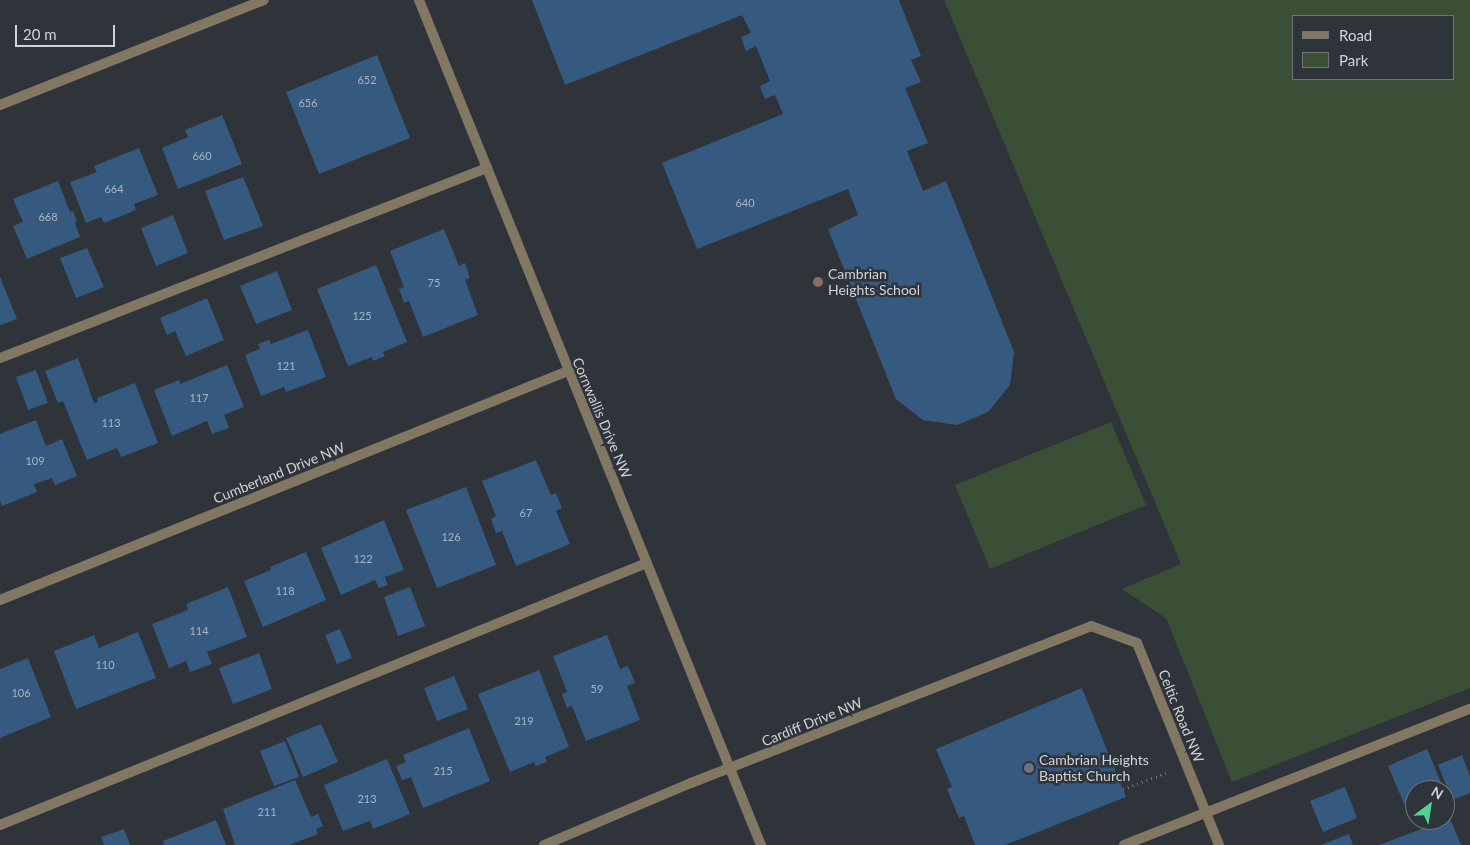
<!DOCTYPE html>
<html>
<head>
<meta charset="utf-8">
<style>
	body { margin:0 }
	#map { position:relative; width:1470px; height:845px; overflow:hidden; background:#2f343a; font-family:Lato,sans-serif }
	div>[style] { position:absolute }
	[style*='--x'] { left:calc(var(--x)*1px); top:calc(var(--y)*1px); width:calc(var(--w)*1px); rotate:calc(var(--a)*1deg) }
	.green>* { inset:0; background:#3b4f36 }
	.building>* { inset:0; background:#36597f }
	.path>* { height:3px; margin-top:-1.5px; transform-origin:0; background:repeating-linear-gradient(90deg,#6e7277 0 1px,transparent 0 5px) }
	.service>* { height:10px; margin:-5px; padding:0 5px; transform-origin:5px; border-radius:5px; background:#827762 }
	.minor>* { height:10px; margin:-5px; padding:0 5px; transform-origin:5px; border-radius:5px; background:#827762 }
	.tertiary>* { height:10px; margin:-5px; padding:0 5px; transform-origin:5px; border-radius:5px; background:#827762 }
	.dots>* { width:14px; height:14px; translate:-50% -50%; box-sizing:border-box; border:2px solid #2f343a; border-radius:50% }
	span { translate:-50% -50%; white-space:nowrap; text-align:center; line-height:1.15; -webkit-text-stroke:5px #2f343a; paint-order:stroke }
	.number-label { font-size:11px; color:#aab4c1 }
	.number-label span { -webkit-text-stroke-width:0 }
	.poi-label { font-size:14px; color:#d0d3d7 }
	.left { translate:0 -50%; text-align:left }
	.street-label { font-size:14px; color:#d0d3d7 }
	.legend { position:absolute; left:1292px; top:15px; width:162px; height:65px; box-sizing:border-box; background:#2f343a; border:1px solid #6f7479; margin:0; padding:6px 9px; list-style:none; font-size:15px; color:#d0d3d7 }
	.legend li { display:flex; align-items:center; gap:10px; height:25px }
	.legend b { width:25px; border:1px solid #6f7479 }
	.north { position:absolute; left:1405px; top:780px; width:50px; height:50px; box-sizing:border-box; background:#2f343a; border:1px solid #6f7479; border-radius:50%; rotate:31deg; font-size:14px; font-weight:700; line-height:20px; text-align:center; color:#d0d3d7 }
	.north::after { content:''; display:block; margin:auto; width:18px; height:22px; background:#51d397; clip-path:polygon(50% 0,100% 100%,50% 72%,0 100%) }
	.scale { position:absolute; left:15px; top:25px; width:100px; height:22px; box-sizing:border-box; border:2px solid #d0d3d7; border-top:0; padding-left:6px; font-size:15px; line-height:18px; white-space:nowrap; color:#d0d3d7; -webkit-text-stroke:4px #2f343a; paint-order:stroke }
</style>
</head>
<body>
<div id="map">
	<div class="green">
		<div style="clip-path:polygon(evenodd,944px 0,1470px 0,1470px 688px,1232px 782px,1166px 618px,1122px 589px,1181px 564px,944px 0,1294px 16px,1454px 16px,1454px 79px,1294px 79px,1294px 16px)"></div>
		<div style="clip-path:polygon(1111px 422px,1146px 505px,990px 569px,955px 485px)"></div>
	</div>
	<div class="building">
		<div style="clip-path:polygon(532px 0,899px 0,921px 56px,911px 60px,921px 82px,905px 88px,928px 143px,907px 151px,923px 191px,946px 181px,1014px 352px,1010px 385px,988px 412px,957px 425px,923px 420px,896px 399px,828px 229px,858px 215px,848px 189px,697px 249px,662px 163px,783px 114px,775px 95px,765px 99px,760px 86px,770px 81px,756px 46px,746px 51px,741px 37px,751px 33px,742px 15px,565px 85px)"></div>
		<div style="clip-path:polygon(377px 55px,410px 138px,319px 174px,286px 92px)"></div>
		<div style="clip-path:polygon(222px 115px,242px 164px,178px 189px,162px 148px,188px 137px,185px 130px)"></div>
		<div style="clip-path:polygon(139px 148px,158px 195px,134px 204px,136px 210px,104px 223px,101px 217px,86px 223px,70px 182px,97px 172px,94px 166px)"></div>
		<div style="clip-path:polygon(243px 177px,263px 226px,224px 240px,205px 191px)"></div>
		<div style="clip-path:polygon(58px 181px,70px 212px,73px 211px,77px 221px,75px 223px,80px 237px,27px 259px,13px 226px,23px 222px,13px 199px)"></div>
		<div style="clip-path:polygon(173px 215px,188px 253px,156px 266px,141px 228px)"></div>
		<div style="clip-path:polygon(444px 229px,459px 266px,465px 263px,470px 278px,465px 280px,478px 315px,423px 337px,409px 301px,404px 303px,399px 289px,404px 287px,390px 251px)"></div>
		<div style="clip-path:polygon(87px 248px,104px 287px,76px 298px,60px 258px)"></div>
		<div style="clip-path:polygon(376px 265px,407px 342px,383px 352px,385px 356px,373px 361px,372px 357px,348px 366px,317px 289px)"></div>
		<div style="clip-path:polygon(277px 271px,292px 310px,256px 324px,240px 286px)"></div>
		<div style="clip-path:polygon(0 277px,17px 319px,0 325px)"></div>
		<div style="clip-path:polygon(207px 298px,224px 340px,186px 356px,175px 331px,167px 335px,160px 318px)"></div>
		<div style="clip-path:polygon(308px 330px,326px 377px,286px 392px,284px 387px,261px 396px,245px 355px,260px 349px,258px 344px,269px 340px,271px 344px)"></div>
		<div style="clip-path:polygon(78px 358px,94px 403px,98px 402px,97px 398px,135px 383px,158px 443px,121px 457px,117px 448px,87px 460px,63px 401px,58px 403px,45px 371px)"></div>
		<div style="clip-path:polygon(227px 365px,244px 407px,224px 415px,229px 428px,212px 434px,207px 421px,172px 436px,154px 390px,179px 380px,180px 384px)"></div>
		<div style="clip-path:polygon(36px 370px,48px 403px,28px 410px,16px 377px)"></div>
		<div style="clip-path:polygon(36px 420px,46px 446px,62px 439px,77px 476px,55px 485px,52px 478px,34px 484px,37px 492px,2px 506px,0 501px,0 434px)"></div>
		<div style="clip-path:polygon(536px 460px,551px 495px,556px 493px,562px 508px,556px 511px,570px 544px,516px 566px,502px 531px,496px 533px,491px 519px,496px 516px,482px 481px)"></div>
		<div style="clip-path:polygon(466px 487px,496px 565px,437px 588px,406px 510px)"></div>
		<div style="clip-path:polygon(384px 520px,404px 570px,385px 577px,388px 585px,379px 588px,375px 580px,341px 595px,321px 548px)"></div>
		<div style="clip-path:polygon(306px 552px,326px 600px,263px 627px,244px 581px,271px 570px,270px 567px)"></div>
		<div style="clip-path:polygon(228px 587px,247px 637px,207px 652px,212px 664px,190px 672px,186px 661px,169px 668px,152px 624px,188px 610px,186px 604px)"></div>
		<div style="clip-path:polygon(410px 587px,425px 626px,398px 636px,384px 597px)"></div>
		<div style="clip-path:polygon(340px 629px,352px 658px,337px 664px,325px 635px)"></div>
		<div style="clip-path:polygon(138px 632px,156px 678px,76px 709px,54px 651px,94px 635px,99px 648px)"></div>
		<div style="clip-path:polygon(607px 635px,620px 669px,628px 666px,635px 683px,627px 686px,640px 720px,586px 741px,572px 706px,567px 708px,562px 694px,567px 692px,553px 656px)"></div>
		<div style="clip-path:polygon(259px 653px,272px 689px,233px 704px,219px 668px)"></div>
		<div style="clip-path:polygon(28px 658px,51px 717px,0 738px,0 669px)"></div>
		<div style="clip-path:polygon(539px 670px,569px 747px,545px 757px,547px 762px,536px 766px,534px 762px,510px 772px,478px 694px)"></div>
		<div style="clip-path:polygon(454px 676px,468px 709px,437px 721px,424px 688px)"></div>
		<div style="clip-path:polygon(1082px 688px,1126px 797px,1005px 845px,975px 845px,964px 816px,959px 818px,947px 789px,952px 787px,936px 749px)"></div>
		<div style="clip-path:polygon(321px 724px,338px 762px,303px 777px,286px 738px)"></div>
		<div style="clip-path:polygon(469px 728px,490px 781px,423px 808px,411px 777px,402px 780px,396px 766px,406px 762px,403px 755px)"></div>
		<div style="clip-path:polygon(285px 741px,299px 777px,274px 786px,260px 751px)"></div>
		<div style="clip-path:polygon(1427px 749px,1443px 787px,1437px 790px,1415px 790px,1415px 799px,1404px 804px,1388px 766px)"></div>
		<div style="clip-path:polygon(1462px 755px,1470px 776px,1470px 793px,1452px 800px,1438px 765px)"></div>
		<div style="clip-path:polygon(387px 759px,410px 814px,373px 829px,370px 821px,343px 831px,324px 785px)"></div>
		<div style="clip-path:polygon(295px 780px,311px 817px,318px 814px,323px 826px,316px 829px,318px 834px,289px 845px,235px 845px,223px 809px)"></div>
		<div style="clip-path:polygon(1345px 787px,1357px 818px,1323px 832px,1310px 801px)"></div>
		<div style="clip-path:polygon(1449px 816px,1461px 845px,1379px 845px,1445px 820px)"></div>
		<div style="clip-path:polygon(216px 820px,226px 845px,164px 845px,163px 841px)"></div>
		<div style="clip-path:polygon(124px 829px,130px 845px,104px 845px,101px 837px)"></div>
		<div style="clip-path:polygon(1349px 834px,1353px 845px,1321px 845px)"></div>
	</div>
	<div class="path">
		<div style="--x:1123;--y:789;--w:46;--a:-20.4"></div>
	</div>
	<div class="service">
		<div style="--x:0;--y:358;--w:523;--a:-21.31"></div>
		<div style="--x:0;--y:825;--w:698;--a:-22.05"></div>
		<div style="--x:1124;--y:845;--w:372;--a:-21.5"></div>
	</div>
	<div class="minor">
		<div style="--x:419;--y:0;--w:912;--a:67.97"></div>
		<div style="--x:0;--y:600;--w:612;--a:-21.96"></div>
		<div style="--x:544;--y:845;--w:160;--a:-22.9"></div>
		<div style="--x:691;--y:783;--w:430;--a:-21.4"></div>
		<div style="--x:1091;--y:626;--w:49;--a:20.3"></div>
		<div style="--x:1137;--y:643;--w:218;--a:67.9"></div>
	</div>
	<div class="tertiary">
		<div style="--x:0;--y:105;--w:284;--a:-21.7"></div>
	</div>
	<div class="dots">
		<div style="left:818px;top:282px;background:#8d6e63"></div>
		<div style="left:1029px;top:768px;background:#6b7280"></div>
	</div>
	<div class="number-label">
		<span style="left:367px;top:80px">652</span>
		<span style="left:308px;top:103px">656</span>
		<span style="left:202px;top:156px">660</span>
		<span style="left:114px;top:189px">664</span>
		<span style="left:745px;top:203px">640</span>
		<span style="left:48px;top:217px">668</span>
		<span style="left:434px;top:283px">75</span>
		<span style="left:362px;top:316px">125</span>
		<span style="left:286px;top:366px">121</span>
		<span style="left:199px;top:398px">117</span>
		<span style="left:111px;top:423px">113</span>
		<span style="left:35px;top:461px">109</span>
		<span style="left:526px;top:513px">67</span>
		<span style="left:451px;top:537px">126</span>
		<span style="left:363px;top:559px">122</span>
		<span style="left:285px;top:591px">118</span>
		<span style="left:199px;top:631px">114</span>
		<span style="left:105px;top:665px">110</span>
		<span style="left:597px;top:689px">59</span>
		<span style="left:21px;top:693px">106</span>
		<span style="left:524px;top:721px">219</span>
		<span style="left:443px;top:771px">215</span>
		<span style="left:367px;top:799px">213</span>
		<span style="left:267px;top:812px">211</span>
	</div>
	<div class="poi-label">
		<span class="left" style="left:828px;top:282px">Cambrian<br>Heights School</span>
		<span class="left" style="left:1039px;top:768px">Cambrian Heights<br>Baptist Church</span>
	</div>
	<div class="street-label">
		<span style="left:602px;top:418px;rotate:67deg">Cornwallis Drive NW</span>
		<span style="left:279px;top:473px;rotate:-22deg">Cumberland Drive NW</span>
		<span style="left:1181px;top:716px;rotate:68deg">Celtic Road NW</span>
		<span style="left:812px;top:722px;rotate:-22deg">Cardiff Drive NW</span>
	</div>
	<ul class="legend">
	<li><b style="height:6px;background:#827762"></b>Road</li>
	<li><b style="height:14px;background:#3b4f36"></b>Park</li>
	</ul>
	<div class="north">N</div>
	<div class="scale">20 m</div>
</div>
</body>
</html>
